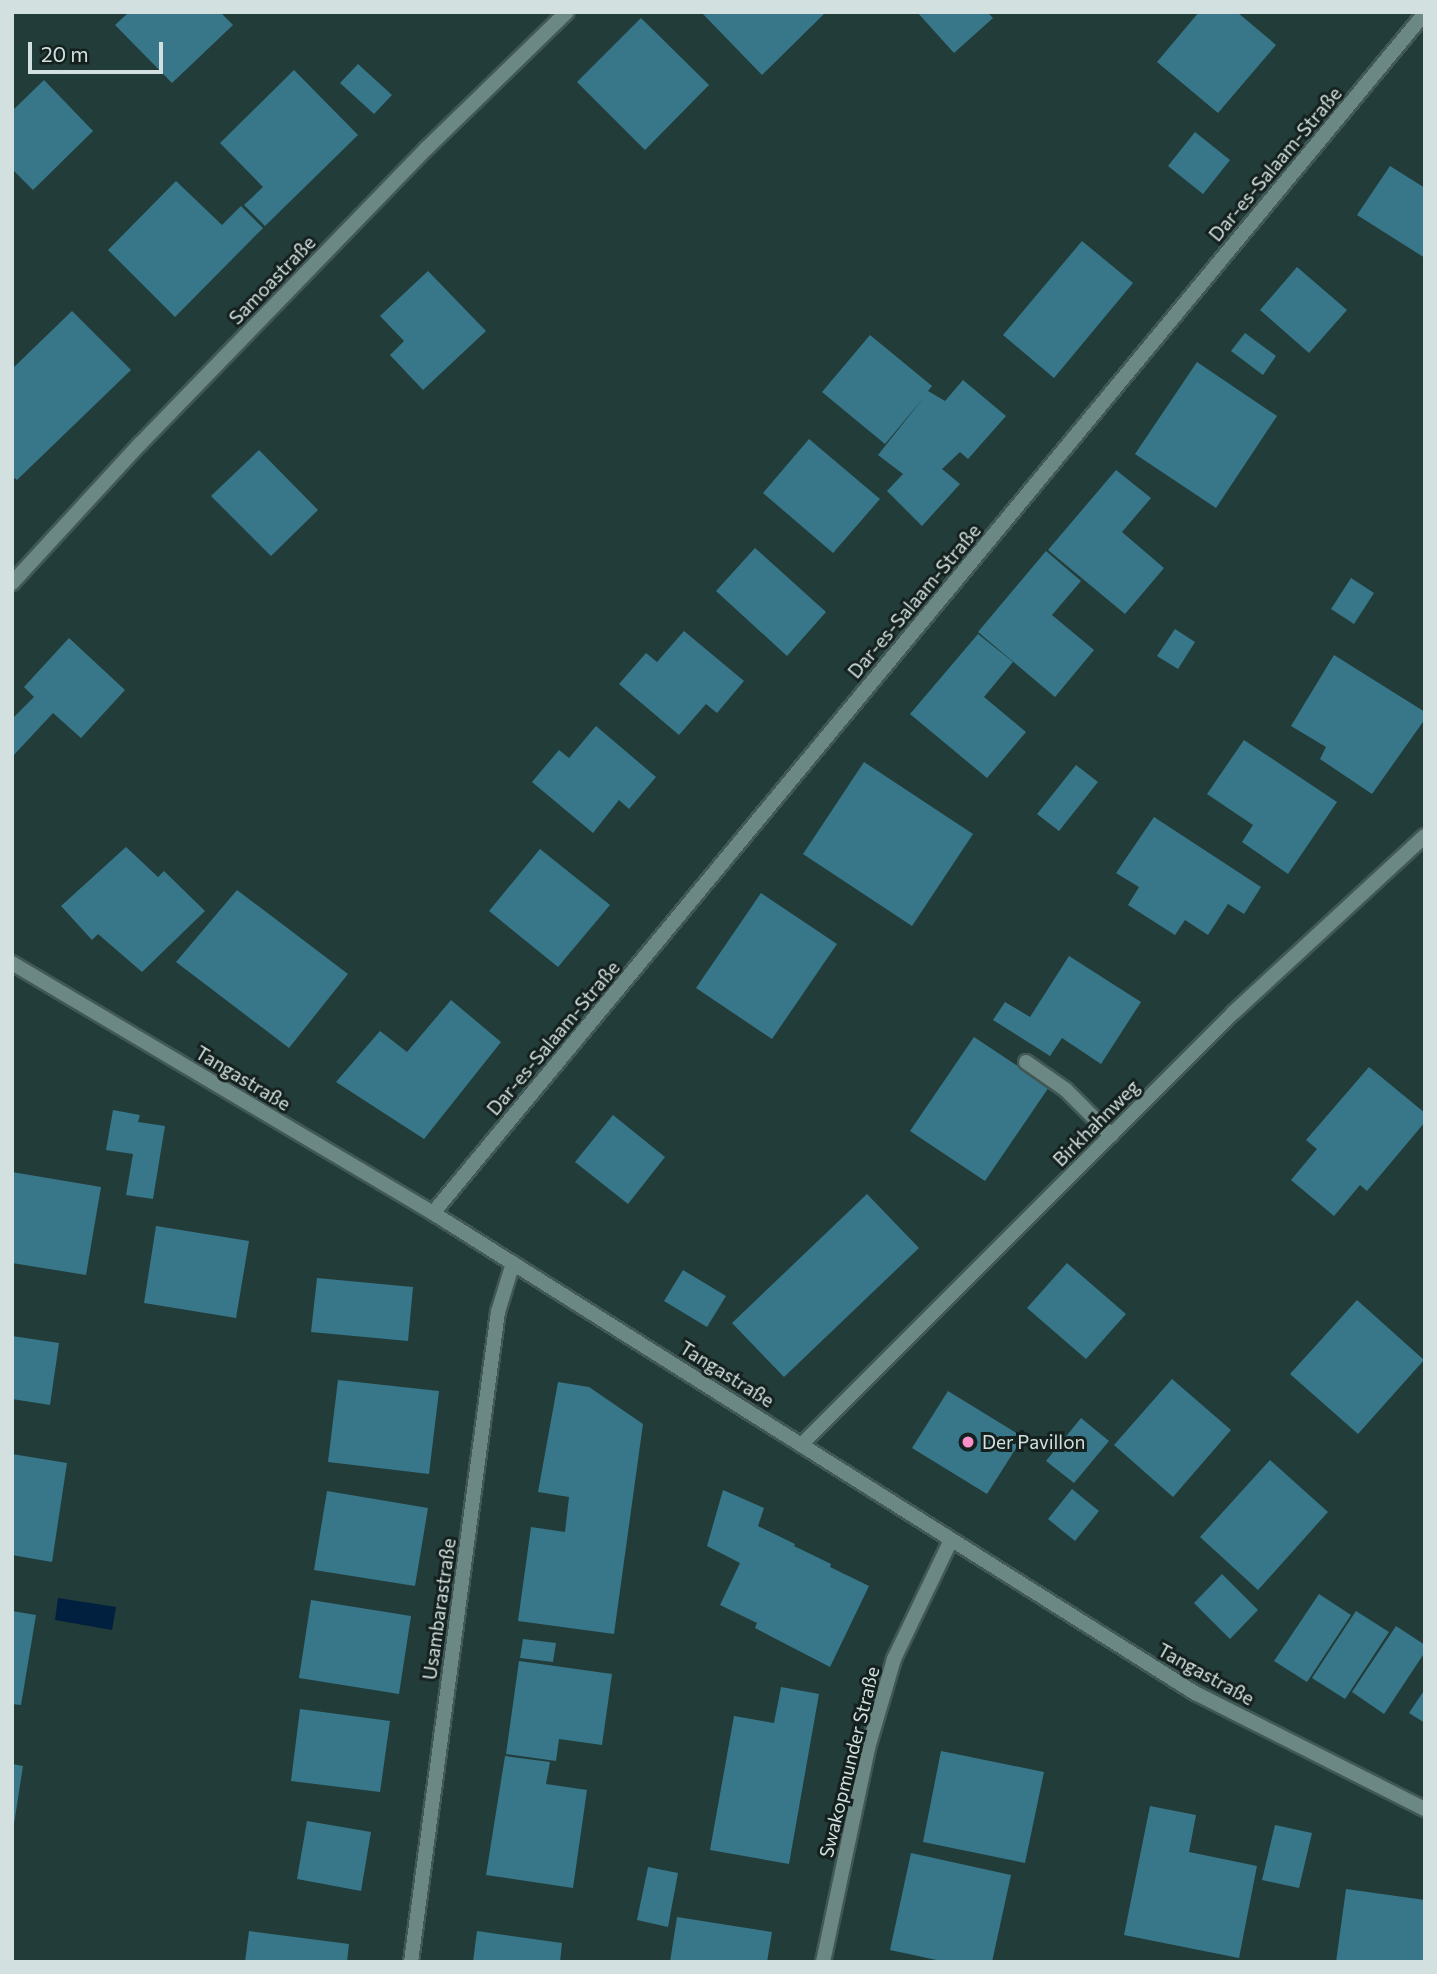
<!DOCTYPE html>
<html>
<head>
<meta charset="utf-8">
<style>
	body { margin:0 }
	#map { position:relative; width:1437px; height:1974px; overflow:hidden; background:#223c3a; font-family:Commissioner,sans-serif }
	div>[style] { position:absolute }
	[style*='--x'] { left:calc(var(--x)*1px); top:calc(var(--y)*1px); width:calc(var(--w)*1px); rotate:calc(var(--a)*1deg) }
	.water>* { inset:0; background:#01203f }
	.building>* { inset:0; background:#387789 }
	.roads { filter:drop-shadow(2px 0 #415856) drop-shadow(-2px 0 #415856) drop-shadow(0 2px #415856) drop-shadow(0 -2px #415856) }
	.service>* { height:14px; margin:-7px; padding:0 7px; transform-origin:7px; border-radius:7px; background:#6c8885 }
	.minor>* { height:14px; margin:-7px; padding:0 7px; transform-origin:7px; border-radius:7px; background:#6c8885 }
	.dots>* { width:19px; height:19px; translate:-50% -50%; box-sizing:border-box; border:4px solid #15211f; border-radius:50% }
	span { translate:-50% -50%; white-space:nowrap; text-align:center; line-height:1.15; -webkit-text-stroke:6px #15211f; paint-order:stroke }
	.street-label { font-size:19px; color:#d2e1df }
	.poi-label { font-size:19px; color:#d2e1df }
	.left { translate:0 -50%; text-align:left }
	.frame { position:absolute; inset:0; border:14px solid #d2e1df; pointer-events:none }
	.scale { position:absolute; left:28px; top:42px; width:135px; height:32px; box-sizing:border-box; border:4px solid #d2e1df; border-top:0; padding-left:9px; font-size:21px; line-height:24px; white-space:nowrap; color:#d2e1df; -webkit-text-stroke:5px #15211f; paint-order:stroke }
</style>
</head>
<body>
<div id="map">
	<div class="water">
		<div style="clip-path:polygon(58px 1598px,116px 1607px,112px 1630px,55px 1620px)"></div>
	</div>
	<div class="building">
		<div style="clip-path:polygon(129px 12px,220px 12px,233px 25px,172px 83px,115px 25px)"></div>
		<div style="clip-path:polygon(701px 12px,826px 12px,762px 75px)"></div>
		<div style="clip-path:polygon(917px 12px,987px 12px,993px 18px,954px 53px)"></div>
		<div style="clip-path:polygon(1199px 12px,1237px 12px,1276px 45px,1218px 113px,1157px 62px)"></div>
		<div style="clip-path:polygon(641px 18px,709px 85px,645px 150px,577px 82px)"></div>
		<div style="clip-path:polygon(358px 64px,392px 95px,374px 114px,340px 83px)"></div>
		<div style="clip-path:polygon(294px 70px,358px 135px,265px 226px,244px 205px,263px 187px,220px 143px)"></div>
		<div style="clip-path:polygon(44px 80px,93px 131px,33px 190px,12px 169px,12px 111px)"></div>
		<div style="clip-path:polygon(1195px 132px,1230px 160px,1203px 194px,1168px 166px)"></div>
		<div style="clip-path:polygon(1390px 166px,1425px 188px,1425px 258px,1357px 215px)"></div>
		<div style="clip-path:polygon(176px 181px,222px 225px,241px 206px,263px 228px,175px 317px,108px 250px)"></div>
		<div style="clip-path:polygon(1082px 241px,1133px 283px,1054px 378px,1003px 335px)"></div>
		<div style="clip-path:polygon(1297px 267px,1347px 310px,1309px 353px,1260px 310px)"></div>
		<div style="clip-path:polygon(428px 271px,486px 331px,423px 390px,390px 355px,404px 341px,380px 316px)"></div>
		<div style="clip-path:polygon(72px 311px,131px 370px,17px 480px,12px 476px,12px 369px)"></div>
		<div style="clip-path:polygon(1245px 333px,1276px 356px,1263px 375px,1231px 351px)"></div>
		<div style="clip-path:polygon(870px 335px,932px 386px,928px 391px,945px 401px,963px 380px,1006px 416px,968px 459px,960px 452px,942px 469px,960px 484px,922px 526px,887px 491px,903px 474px,878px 455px,925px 396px,885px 444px,822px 392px)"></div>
		<div style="clip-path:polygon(1197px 362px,1277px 416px,1216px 508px,1135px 454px)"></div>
		<div style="clip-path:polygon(809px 439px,880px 499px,833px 553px,763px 493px)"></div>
		<div style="clip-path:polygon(259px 450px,318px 510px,271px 556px,211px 496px)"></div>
		<div style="clip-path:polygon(1116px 470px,1151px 498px,1122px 532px,1164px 568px,1125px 614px,1048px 550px)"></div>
		<div style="clip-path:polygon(755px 548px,826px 612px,787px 656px,716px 591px)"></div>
		<div style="clip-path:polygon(1046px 551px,1081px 581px,1052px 615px,1094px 650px,1055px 697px,978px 632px)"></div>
		<div style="clip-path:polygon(1351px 578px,1374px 593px,1354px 624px,1331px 609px)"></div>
		<div style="clip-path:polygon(1175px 629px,1195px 642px,1178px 669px,1157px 656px)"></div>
		<div style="clip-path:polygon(684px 631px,744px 681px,717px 713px,706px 704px,679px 735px,619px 684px,646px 653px,657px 662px)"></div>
		<div style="clip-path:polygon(978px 634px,1013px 662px,984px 697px,1026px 732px,987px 778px,910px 714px)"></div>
		<div style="clip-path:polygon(69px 638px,125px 690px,81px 738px,53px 713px,12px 757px,12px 719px,34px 697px,24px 687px)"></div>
		<div style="clip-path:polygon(1334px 655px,1425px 712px,1425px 719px,1372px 794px,1320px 759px,1326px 747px,1291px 726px)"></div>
		<div style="clip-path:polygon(596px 726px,656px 777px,629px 809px,619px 800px,593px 833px,532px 782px,559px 750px,569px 758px)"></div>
		<div style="clip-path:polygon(1244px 740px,1337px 802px,1288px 874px,1242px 842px,1253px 825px,1207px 794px)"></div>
		<div style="clip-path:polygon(864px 762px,973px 834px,912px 926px,803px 854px)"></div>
		<div style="clip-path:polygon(1076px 765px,1098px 782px,1059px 831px,1037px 814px)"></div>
		<div style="clip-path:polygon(1154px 817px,1261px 887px,1244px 914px,1228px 904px,1208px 935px,1185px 920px,1175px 935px,1128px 905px,1139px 887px,1116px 873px)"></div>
		<div style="clip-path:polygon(126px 847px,158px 877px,164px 871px,205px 911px,142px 972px,98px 934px,92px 940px,61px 906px)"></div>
		<div style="clip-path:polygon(540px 849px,610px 905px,558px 967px,489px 911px)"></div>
		<div style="clip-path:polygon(237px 890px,348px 974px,289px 1048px,176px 962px)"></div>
		<div style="clip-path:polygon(761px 893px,837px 944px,772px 1039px,696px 988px)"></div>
		<div style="clip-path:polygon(1069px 956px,1141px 1002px,1101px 1064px,1062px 1038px,1050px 1056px,993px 1020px,1005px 1002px,1030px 1017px)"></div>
		<div style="clip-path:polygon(451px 1000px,501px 1042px,424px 1139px,336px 1082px,380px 1031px,407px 1052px)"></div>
		<div style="clip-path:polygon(974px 1037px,1049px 1087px,985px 1181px,910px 1131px)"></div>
		<div style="clip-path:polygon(1369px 1067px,1425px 1113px,1425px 1122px,1367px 1191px,1360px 1185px,1334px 1216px,1291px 1180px,1317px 1149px,1306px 1140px)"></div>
		<div style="clip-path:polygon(113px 1110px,140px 1115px,138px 1122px,165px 1126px,153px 1199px,126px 1195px,133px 1154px,106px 1150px)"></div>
		<div style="clip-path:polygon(613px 1115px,665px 1157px,628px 1204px,575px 1162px)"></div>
		<div style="clip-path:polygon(12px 1172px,101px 1187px,86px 1275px,12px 1263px)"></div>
		<div style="clip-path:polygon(867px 1194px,919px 1248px,784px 1377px,732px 1323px)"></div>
		<div style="clip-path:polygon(156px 1226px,249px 1241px,236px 1318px,144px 1303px)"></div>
		<div style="clip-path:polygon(1067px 1263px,1126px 1314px,1086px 1359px,1027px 1308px)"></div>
		<div style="clip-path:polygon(683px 1270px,726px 1296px,707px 1327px,664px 1301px)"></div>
		<div style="clip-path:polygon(317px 1278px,413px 1287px,408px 1341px,311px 1332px)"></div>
		<div style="clip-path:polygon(1357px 1300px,1424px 1360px,1358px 1434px,1290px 1374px)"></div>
		<div style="clip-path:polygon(12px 1336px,59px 1343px,50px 1405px,12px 1399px)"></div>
		<div style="clip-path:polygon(1172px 1379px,1231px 1430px,1173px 1497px,1114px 1445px)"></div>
		<div style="clip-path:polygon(338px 1380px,439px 1391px,429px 1474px,328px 1462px)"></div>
		<div style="clip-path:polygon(558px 1382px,589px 1387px,643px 1424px,614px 1634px,518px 1621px,531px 1527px,565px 1532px,569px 1497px,538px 1492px)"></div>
		<div style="clip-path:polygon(948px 1391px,1023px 1437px,987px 1494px,912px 1448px)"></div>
		<div style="clip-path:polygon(1081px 1418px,1109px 1441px,1074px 1483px,1046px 1461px)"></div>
		<div style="clip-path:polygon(12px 1454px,67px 1463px,52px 1562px,12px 1555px)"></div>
		<div style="clip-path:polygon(1270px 1460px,1328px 1512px,1258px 1590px,1200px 1537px)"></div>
		<div style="clip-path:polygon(1072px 1489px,1099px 1511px,1075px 1541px,1048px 1519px)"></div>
		<div style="clip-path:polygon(723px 1490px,764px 1508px,758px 1526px,795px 1544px,794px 1546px,831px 1564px,830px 1567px,869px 1586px,830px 1667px,755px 1628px,757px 1623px,720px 1605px,740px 1563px,707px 1546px)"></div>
		<div style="clip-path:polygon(327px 1491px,428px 1508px,415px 1586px,314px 1570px)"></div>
		<div style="clip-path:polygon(1222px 1574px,1258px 1610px,1230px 1639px,1194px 1603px)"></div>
		<div style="clip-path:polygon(1319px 1594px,1351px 1615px,1307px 1682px,1274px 1661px)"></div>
		<div style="clip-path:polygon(311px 1600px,411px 1616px,399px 1694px,299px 1678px)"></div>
		<div style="clip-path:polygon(12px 1611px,36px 1615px,21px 1705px,12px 1704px)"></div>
		<div style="clip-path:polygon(1356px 1611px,1389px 1632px,1345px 1699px,1312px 1678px)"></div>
		<div style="clip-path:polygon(1396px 1626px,1425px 1645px,1425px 1652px,1384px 1714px,1352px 1692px)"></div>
		<div style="clip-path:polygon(523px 1639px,556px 1643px,553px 1662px,520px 1658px)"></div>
		<div style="clip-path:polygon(519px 1661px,612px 1674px,602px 1745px,559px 1739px,556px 1761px,506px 1754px)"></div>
		<div style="clip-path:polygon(781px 1687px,819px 1694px,789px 1864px,710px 1850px,734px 1716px,774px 1723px)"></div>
		<div style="clip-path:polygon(1425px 1689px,1425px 1723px,1409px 1713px)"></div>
		<div style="clip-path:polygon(300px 1709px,390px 1721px,380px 1792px,291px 1781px)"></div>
		<div style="clip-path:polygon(941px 1751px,1044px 1772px,1025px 1863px,923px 1842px)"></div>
		<div style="clip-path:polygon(505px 1756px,550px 1762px,546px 1784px,587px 1790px,573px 1888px,486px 1875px)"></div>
		<div style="clip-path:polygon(12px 1764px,23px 1766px,14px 1824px,12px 1824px)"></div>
		<div style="clip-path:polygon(1150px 1806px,1196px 1815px,1189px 1852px,1257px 1866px,1239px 1958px,1124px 1935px)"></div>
		<div style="clip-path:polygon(307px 1821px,371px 1832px,361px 1891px,297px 1879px)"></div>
		<div style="clip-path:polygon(1275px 1825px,1312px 1833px,1299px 1888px,1262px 1880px)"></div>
		<div style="clip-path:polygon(911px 1853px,1011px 1875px,992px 1962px,946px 1962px,890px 1950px)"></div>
		<div style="clip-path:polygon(648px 1867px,678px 1873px,668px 1927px,637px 1920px)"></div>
		<div style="clip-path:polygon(1346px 1889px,1425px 1900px,1425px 1962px,1336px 1962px)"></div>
		<div style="clip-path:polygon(677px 1917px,772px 1932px,767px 1962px,670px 1962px)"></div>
		<div style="clip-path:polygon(249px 1931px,349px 1944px,347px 1962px,245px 1962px)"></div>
		<div style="clip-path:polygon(477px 1931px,562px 1943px,560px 1962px,473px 1962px)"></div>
	</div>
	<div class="roads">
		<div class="service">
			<div style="--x:1026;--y:1062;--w:49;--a:35"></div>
			<div style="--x:1066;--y:1090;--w:64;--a:45"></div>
		</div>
		<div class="minor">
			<div style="--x:12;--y:583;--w:189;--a:-47.4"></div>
			<div style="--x:140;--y:444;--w:412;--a:-45.9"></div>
			<div style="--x:427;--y:148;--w:195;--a:-44.2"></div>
			<div style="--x:12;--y:963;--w:490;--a:30.7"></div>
			<div style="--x:433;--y:1213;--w:901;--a:32.21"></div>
			<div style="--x:1195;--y:1693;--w:258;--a:26.8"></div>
			<div style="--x:433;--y:1213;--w:1557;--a:-50.42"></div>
			<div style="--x:802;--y:1444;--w:610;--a:-45"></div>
			<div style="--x:1233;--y:1013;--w:261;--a:-42.7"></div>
			<div style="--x:411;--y:1962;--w:656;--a:-82.38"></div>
			<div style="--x:498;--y:1312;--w:51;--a:-73"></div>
			<div style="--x:823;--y:1962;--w:219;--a:-78.1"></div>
			<div style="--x:868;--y:1748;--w:93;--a:-73.7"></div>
			<div style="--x:894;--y:1659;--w:132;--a:-64.4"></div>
		</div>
	</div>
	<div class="dots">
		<div style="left:968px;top:1442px;background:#f990ca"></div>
	</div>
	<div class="street-label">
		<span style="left:1275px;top:164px;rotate:-50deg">Dar-es-Salaam-Straße</span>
		<span style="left:272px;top:280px;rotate:-46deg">Samoastraße</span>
		<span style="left:914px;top:601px;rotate:-50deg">Dar-es-Salaam-Straße</span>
		<span style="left:553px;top:1038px;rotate:-50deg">Dar-es-Salaam-Straße</span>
		<span style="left:243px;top:1078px;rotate:31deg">Tangastraße</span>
		<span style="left:1096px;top:1123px;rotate:-45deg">Birkhahnweg</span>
		<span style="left:727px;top:1374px;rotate:32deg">Tangastraße</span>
		<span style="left:439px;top:1609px;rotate:-82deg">Usambarastraße</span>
		<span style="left:1206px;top:1674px;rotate:29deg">Tangastraße</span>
		<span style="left:849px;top:1762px;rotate:-76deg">Swakopmunder Straße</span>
	</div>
	<div class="poi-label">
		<span class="left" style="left:982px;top:1442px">Der Pavillon</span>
	</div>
	<div class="frame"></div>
	<div class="scale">20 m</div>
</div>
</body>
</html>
